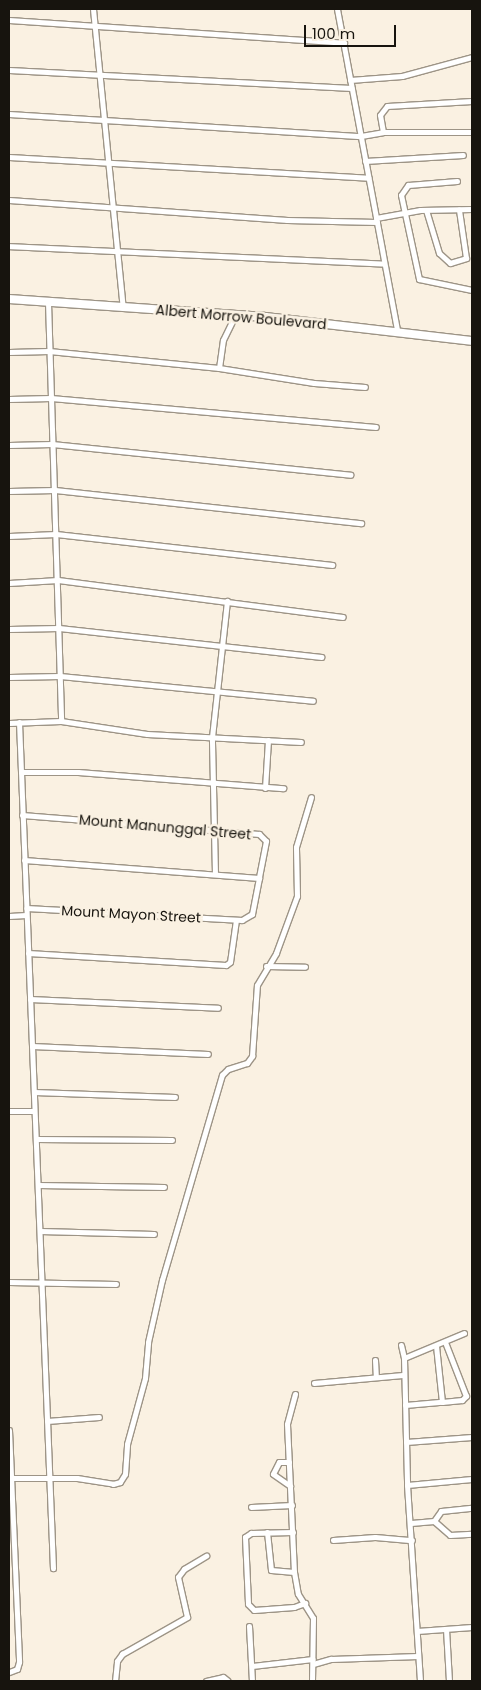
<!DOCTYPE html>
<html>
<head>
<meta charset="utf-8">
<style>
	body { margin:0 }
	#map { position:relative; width:481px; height:1690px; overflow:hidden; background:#faf1e2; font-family:Poppins,sans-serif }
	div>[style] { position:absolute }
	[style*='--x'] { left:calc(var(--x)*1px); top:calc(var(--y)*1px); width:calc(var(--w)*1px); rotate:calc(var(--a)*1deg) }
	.roads { filter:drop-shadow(1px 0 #9d9486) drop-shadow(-1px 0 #9d9486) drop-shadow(0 1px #9d9486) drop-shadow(0 -1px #9d9486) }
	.minor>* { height:5px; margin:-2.5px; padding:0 2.5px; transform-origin:2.5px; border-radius:2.5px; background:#fff }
	.primary>* { height:8px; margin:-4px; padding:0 4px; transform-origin:4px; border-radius:4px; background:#fff }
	span { translate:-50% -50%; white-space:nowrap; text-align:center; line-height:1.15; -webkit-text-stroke:5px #faf1e2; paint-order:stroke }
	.street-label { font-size:14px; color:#17140e }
	.frame { position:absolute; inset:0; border:10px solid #17140e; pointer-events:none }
	.scale { position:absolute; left:304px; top:25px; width:92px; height:22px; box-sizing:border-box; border:2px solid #17140e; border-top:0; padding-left:6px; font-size:15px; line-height:18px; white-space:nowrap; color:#17140e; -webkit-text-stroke:4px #faf1e2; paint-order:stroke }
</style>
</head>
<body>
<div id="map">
	<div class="roads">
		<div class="minor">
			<div style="--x:93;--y:9;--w:300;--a:84.3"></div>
			<div style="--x:337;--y:9;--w:328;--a:79.4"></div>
			<div style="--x:9;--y:20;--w:336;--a:3.9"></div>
			<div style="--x:9;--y:70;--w:343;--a:3"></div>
			<div style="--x:350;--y:80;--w:52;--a:-4.4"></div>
			<div style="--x:402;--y:76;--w:73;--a:-15.2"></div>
			<div style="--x:9;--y:114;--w:353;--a:3.6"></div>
			<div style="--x:361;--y:136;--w:22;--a:-10"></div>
			<div style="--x:383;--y:132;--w:89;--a:0"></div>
			<div style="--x:383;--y:132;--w:17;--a:-100"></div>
			<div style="--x:380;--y:115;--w:11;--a:-52"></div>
			<div style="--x:387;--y:106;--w:85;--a:-3.4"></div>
			<div style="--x:9;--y:157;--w:360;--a:3.3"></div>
			<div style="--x:365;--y:161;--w:98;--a:-3.5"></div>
			<div style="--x:457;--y:181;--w:49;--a:175.3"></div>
			<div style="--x:408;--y:185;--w:12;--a:125"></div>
			<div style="--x:401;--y:195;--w:86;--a:77.9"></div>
			<div style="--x:419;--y:279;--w:54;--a:11.7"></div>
			<div style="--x:9;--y:200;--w:279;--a:4.1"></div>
			<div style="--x:287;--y:220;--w:90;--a:1.3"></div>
			<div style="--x:426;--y:210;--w:45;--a:73.2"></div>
			<div style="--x:439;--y:253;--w:15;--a:42"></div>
			<div style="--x:450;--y:263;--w:17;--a:-17"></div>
			<div style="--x:466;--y:258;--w:49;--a:-98.3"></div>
			<div style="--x:376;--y:218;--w:45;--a:-10.3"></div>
			<div style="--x:420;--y:210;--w:52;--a:-1.1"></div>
			<div style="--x:9;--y:246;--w:375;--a:2.7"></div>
			<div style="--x:48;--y:302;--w:419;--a:88.2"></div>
			<div style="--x:9;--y:352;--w:40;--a:-1.4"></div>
			<div style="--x:49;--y:351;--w:171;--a:5.7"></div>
			<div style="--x:219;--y:368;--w:96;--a:9"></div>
			<div style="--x:314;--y:383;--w:51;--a:4.5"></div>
			<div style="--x:219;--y:368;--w:28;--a:-82"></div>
			<div style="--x:223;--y:340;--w:28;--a:-64"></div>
			<div style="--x:9;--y:399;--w:42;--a:-1.4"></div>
			<div style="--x:51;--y:398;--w:326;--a:5.1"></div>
			<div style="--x:9;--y:445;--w:43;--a:-1.3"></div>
			<div style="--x:52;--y:444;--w:300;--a:5.9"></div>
			<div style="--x:9;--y:491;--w:46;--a:-1.2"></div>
			<div style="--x:55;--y:490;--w:308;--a:6.2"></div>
			<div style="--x:9;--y:536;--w:47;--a:-2.4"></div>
			<div style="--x:56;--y:534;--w:278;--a:6.4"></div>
			<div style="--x:9;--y:583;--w:49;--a:-3.5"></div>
			<div style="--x:58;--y:580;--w:287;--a:7.4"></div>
			<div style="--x:9;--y:629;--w:50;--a:-1.1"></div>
			<div style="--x:59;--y:628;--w:264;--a:6.3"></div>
			<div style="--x:9;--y:677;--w:51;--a:-1.1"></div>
			<div style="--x:60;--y:676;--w:254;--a:5.6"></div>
			<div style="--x:19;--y:722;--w:847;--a:87.7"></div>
			<div style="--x:9;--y:723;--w:52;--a:-2.2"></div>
			<div style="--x:61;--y:721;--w:87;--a:8.6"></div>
			<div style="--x:147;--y:734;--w:154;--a:3"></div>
			<div style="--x:21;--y:772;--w:57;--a:0"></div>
			<div style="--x:78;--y:772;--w:206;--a:4.5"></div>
			<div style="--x:265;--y:788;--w:48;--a:-86.4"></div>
			<div style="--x:22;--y:815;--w:238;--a:4.6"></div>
			<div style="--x:259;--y:834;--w:10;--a:45"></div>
			<div style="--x:266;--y:841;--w:38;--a:101"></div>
			<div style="--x:24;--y:860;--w:236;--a:4.4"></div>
			<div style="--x:259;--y:878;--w:37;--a:101"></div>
			<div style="--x:252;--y:914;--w:12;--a:149"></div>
			<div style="--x:242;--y:920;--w:216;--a:-176.8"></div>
			<div style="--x:215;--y:874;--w:137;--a:-91.3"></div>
			<div style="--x:212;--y:737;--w:137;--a:-83.7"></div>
			<div style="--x:9;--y:916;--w:17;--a:-3"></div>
			<div style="--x:28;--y:953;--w:198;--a:3.5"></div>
			<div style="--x:226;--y:965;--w:5;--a:-37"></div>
			<div style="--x:230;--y:962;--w:42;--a:-81.9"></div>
			<div style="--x:266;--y:966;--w:39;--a:1"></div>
			<div style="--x:30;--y:999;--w:188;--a:2.7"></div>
			<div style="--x:32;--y:1046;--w:176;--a:2.6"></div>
			<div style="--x:34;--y:1092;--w:141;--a:2"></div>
			<div style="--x:9;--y:1111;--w:25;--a:0"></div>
			<div style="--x:36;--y:1139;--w:136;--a:0.4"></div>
			<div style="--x:38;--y:1185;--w:126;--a:0.9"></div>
			<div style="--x:40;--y:1231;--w:114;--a:1.5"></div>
			<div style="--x:9;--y:1282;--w:107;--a:1.1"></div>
			<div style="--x:401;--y:1345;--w:13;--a:77"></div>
			<div style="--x:404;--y:1358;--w:127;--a:88.6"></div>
			<div style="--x:407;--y:1485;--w:196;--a:86.2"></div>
			<div style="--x:404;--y:1358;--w:65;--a:-22.6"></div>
			<div style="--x:375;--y:1360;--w:17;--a:87"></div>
			<div style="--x:314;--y:1383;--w:89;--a:-5.1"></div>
			<div style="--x:295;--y:1394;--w:31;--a:105"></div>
			<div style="--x:287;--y:1424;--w:148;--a:87.3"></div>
			<div style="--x:294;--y:1572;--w:22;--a:80"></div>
			<div style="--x:298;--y:1594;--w:28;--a:58"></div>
			<div style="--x:313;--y:1618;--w:63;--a:90.9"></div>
			<div style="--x:442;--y:1402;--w:20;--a:-6"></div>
			<div style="--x:462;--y:1400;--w:6;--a:-45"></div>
			<div style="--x:466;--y:1396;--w:58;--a:-111.3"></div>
			<div style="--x:405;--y:1405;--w:37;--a:-5"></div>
			<div style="--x:442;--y:1402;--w:56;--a:-96.1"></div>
			<div style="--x:47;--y:1421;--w:52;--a:-4.4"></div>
			<div style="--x:9;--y:1430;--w:232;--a:87.5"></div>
			<div style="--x:19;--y:1662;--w:7;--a:106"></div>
			<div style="--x:17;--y:1669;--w:9;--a:159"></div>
			<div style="--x:406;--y:1442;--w:66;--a:-4.3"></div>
			<div style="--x:289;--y:1462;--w:10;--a:180"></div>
			<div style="--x:279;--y:1462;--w:13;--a:117"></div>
			<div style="--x:273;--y:1474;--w:21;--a:35"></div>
			<div style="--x:9;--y:1478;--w:68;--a:0"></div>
			<div style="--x:77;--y:1478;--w:36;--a:9"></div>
			<div style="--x:113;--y:1484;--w:7;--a:-16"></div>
			<div style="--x:120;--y:1482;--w:9;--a:-58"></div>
			<div style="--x:125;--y:1474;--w:30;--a:-86"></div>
			<div style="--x:127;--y:1444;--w:68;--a:-74.7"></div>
			<div style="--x:145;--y:1378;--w:36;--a:-85"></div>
			<div style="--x:148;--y:1342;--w:64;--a:-77.3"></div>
			<div style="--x:162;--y:1280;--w:214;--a:-73.7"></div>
			<div style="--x:222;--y:1075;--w:8;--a:-45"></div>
			<div style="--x:228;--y:1069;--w:20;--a:-18"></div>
			<div style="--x:247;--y:1063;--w:9;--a:-54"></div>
			<div style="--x:252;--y:1056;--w:71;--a:-86"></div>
			<div style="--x:257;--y:985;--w:37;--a:-59"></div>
			<div style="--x:276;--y:953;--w:61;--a:-69.8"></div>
			<div style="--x:297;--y:896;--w:49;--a:-91.2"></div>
			<div style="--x:296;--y:847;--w:52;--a:-73.3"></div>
			<div style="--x:407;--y:1485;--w:65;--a:-5.3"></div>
			<div style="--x:251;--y:1507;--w:41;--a:-2.8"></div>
			<div style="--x:434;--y:1521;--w:12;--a:-55"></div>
			<div style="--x:441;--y:1511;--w:31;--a:-6"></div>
			<div style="--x:434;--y:1521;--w:21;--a:41"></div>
			<div style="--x:450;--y:1535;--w:22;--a:-3"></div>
			<div style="--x:411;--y:1523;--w:23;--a:-5"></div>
			<div style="--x:267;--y:1532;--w:38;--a:84"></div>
			<div style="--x:271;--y:1570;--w:23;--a:5"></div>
			<div style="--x:293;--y:1532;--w:42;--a:178.6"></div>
			<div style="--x:251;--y:1533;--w:7;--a:146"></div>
			<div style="--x:245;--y:1537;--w:67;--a:87.4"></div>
			<div style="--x:248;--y:1604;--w:8;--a:45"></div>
			<div style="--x:254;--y:1610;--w:40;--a:-4.3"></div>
			<div style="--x:294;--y:1607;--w:12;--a:-20"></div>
			<div style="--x:333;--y:1540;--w:42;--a:-4.1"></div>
			<div style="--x:375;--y:1537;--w:37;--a:5"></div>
			<div style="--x:249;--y:1626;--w:55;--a:86.9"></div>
			<div style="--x:446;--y:1629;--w:52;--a:86.7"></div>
			<div style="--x:417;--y:1631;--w:55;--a:-4.2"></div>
			<div style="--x:313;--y:1664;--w:19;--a:-16"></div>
			<div style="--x:331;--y:1659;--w:87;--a:-2"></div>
			<div style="--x:252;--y:1666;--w:61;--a:-6.5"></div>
			<div style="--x:115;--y:1681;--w:20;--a:-84"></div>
			<div style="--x:117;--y:1661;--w:9;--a:-54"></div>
			<div style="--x:122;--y:1654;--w:75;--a:-29.6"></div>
			<div style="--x:187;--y:1617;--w:41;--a:-102.7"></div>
			<div style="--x:178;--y:1577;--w:10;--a:-53"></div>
			<div style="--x:184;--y:1569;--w:26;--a:-31"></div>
			<div style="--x:206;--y:1681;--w:17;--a:-13"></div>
			<div style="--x:223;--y:1677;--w:6;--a:39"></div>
		</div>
		<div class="primary">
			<div style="--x:9;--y:299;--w:257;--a:4"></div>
			<div style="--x:265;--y:317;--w:208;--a:6.6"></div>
		</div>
	</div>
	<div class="street-label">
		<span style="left:241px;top:317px;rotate:5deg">Albert Morrow Boulevard</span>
		<span style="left:165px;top:827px;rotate:5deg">Mount Manunggal Street</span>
		<span style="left:131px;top:914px;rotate:3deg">Mount Mayon Street</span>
	</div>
	<div class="frame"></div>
	<div class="scale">100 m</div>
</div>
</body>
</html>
